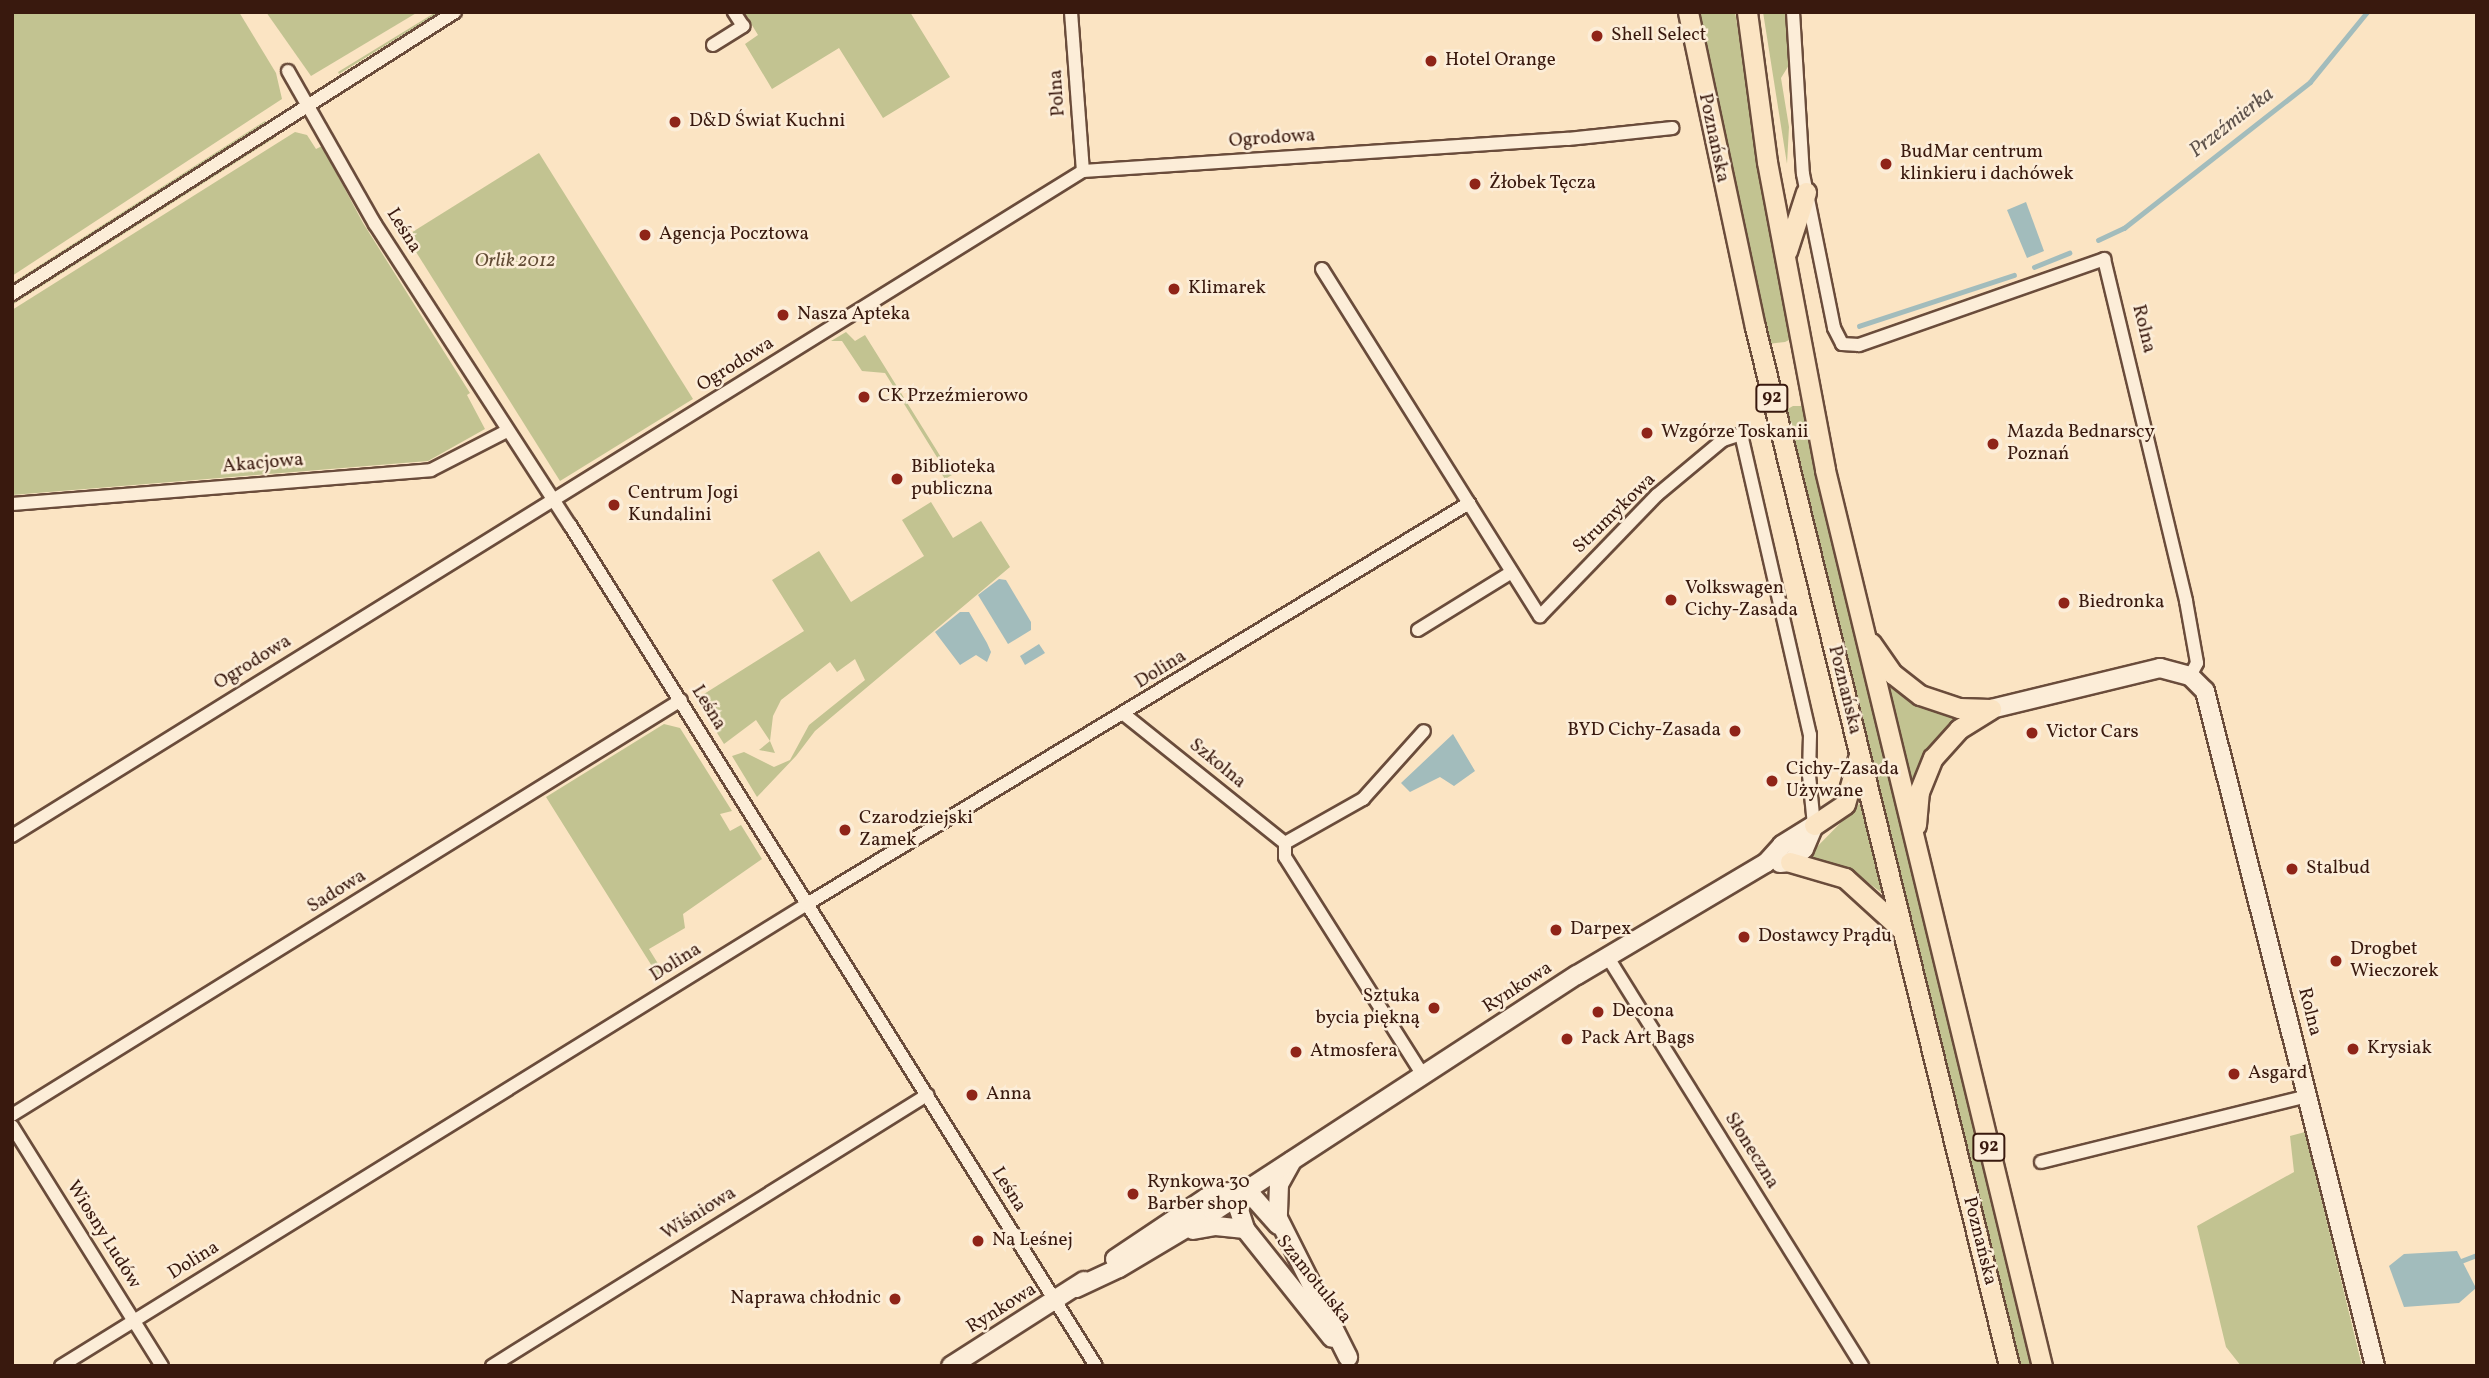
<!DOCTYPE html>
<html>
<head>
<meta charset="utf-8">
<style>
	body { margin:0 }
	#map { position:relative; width:2489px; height:1378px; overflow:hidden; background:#fbe4c3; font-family:Vollkorn,serif }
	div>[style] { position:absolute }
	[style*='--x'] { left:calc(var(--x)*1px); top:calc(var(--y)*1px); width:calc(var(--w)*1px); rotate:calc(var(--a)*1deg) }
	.green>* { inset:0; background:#c2c391 }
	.water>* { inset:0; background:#a2bcbc }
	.stream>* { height:4.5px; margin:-2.25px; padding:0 2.25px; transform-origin:2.25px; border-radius:2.25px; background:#a2bcbc }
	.roads { filter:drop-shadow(2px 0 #6a4c3b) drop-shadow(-2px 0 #6a4c3b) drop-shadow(0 2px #6a4c3b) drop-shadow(0 -2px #6a4c3b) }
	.street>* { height:12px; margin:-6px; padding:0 6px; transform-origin:6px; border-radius:6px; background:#fcedd8 }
	.secondary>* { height:18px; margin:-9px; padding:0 9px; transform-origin:9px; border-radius:9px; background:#fcedd8 }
	.primary>* { height:19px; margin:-9.5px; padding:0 9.5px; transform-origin:9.5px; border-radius:9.5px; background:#fbe4c3 }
	.dots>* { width:19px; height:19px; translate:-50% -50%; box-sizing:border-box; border:4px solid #fcedd8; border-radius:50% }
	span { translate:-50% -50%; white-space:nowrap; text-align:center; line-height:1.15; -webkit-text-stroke:5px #fcedd8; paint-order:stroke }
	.shield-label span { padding:2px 5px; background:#fcedd8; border:2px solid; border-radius:5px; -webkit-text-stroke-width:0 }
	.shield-label { font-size:18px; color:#39190e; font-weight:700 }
	.poi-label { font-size:19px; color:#39190e }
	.left { translate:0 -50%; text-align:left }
	.right { translate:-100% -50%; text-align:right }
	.street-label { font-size:19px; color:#39190e }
	.park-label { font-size:19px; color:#624c35; font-style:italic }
	.water-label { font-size:21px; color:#5e524b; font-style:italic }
	.frame { position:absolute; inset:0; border:14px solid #39190e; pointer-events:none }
</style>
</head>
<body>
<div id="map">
	<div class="green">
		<div style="clip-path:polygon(12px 12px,239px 12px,276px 73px,282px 99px,12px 276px)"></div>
		<div style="clip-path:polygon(266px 12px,418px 12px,311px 76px)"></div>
		<div style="clip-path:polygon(436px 12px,440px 12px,339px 74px,338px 72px)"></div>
		<div style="clip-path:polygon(744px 12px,910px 12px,950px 77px,883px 118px,839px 48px,772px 89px,745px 44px,758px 35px)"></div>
		<div style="clip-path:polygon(1696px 12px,1735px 12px,1791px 339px,1785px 342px,1768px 344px)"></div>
		<div style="clip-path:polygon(1763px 12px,1786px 12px,1789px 65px,1781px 78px,1789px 127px,1787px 164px)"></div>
		<div style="clip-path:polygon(265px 121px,266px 122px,12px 285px,12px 283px)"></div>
		<div style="clip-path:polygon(295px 132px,307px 135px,316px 149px,322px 146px,363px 223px,470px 393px,467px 395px,485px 429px,428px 461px,12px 495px,12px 310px)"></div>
		<div style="clip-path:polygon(275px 135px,276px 137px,12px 305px,12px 303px)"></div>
		<div style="clip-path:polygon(539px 153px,693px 399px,560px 481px,406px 236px)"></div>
		<div style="clip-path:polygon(846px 332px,855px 341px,865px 335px,952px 475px,945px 479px,939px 470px,943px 467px,885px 373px,862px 371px,842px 341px,831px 341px)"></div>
		<div style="clip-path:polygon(1793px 406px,1804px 406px,1852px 624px,2033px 1366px,2019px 1366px,1784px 411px)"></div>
		<div style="clip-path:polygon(931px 502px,953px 538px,981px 521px,1010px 567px,815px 731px,796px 756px,757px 797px,732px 756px,744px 752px,774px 767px,790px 760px,809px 725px,865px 680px,855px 659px,837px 672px,830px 662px,781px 700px,773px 716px,770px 741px,775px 753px,759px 750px,770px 741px,756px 720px,724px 744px,696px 699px,804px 631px,772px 580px,819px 551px,851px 602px,924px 556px,902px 520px)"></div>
		<div style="clip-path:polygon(1888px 684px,1913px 703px,1955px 718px,1926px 749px,1911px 783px)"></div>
		<div style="clip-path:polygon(664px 724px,680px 728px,732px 811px,720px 814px,730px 831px,741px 825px,762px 859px,683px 914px,685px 928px,649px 949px,665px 975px,660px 979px,546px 797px)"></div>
		<div style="clip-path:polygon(1861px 802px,1883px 893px,1882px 893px,1850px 869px,1807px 857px)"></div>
		<div style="clip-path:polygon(2305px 1132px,2362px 1366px,2241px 1366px,2226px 1347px,2197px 1226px,2294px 1172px,2290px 1136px)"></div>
	</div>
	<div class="water">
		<div style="clip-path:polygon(2026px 202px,2044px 251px,2027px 258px,2007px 210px)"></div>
		<div style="clip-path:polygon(999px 579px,1006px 580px,1031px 622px,1031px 630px,1008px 644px,978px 595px)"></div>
		<div style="clip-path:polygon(960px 612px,969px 612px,987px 643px,991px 652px,987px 662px,976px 655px,960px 665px,935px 632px)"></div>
		<div style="clip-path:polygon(1039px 644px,1045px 653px,1025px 665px,1020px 656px)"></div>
		<div style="clip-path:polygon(1453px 734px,1475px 771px,1454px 786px,1440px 777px,1410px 792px,1401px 783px)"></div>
		<div style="clip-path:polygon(2457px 1251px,2476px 1288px,2459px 1303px,2404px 1307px,2389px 1266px,2404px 1254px)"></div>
	</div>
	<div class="stream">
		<div style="--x:2098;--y:240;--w:29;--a:-25"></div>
		<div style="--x:2124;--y:228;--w:236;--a:-38.1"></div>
		<div style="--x:2310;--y:82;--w:90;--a:-50.8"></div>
		<div style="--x:2034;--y:267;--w:38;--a:-22"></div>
		<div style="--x:1859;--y:326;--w:163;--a:-18.2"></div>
		<div style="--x:2461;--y:1261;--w:17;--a:-21"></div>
	</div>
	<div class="roads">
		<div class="street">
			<div style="--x:1071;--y:12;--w:159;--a:85.7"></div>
			<div style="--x:1793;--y:12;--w:162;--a:86.5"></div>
			<div style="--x:1803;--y:174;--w:157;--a:78.6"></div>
			<div style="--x:1834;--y:328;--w:18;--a:63"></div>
			<div style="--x:1842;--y:344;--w:17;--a:3"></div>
			<div style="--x:1859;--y:345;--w:260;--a:-19.3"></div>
			<div style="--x:2104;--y:259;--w:352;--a:76.5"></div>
			<div style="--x:2186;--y:601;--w:63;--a:79.9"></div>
			<div style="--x:2197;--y:663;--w:15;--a:118"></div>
			<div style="--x:713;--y:45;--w:36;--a:-32"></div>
			<div style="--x:743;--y:26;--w:17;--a:-123"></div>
			<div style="--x:288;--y:71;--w:176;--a:60.4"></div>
			<div style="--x:375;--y:224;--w:359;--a:57.1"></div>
			<div style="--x:570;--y:525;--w:992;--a:57.98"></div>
			<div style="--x:1322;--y:269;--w:410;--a:57.9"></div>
			<div style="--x:1540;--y:616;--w:168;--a:-46"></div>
			<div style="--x:1657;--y:495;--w:86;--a:-39.8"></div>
			<div style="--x:1723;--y:440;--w:19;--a:-18"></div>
			<div style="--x:1741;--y:434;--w:309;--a:77.1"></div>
			<div style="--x:1810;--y:735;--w:40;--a:91.4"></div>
			<div style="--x:1809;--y:775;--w:50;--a:84.3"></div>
			<div style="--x:12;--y:294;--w:525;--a:-32.48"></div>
			<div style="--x:12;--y:504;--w:420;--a:-4.6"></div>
			<div style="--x:431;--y:470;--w:85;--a:-27.2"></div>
			<div style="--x:1418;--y:630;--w:110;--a:-31.7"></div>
			<div style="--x:1125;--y:715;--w:205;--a:38.7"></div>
			<div style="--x:12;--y:836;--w:1261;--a:-31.84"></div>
			<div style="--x:1083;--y:171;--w:486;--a:-3.8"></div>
			<div style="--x:1568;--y:139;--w:105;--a:-6"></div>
			<div style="--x:1285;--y:843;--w:14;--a:90"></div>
			<div style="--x:1285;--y:857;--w:258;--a:57.7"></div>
			<div style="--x:1285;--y:843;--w:90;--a:-29.4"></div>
			<div style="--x:1363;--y:799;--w:91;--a:-48.1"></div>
			<div style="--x:1607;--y:956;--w:483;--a:58.1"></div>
			<div style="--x:12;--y:1115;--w:787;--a:-31.81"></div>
			<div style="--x:12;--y:1126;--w:283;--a:58"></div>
			<div style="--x:2041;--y:1162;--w:275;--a:-13.9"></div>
			<div style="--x:61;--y:1366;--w:877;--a:-31.77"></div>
			<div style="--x:807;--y:904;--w:774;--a:-31.2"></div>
			<div style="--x:492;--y:1366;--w:513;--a:-31.92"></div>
		</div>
		<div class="secondary">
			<div style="--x:1991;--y:709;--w:174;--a:-13.6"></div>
			<div style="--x:2160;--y:668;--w:31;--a:15"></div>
			<div style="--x:2190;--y:676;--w:21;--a:45"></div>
			<div style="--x:2205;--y:691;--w:696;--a:75.86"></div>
			<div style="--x:1780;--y:863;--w:10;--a:-6"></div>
			<div style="--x:1790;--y:862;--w:19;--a:-43"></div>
			<div style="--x:1804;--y:849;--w:26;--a:-67"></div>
			<div style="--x:1292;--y:1161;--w:26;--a:119"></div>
			<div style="--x:1279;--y:1184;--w:34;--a:92"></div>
			<div style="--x:1278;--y:1218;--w:156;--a:63.3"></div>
			<div style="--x:1246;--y:1189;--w:22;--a:108"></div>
			<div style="--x:1239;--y:1210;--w:20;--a:72"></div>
			<div style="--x:1245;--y:1229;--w:139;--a:51.4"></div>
			<div style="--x:1246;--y:1189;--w:48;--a:48.4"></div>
			<div style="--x:1193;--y:1230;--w:23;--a:-10"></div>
			<div style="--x:1216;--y:1226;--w:29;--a:6"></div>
			<div style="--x:1115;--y:1259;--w:110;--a:-33.8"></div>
			<div style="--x:1206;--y:1198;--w:37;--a:-14"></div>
			<div style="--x:1076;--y:1288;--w:47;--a:-24.9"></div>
			<div style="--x:1119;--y:1268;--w:109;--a:-30.8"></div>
			<div style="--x:1213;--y:1212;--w:434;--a:-33.1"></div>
			<div style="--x:1577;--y:975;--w:220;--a:-30.7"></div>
			<div style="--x:1766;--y:863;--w:24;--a:-48"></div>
			<div style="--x:1782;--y:845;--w:38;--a:-32"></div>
			<div style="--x:951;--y:1366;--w:158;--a:-32.6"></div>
		</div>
		<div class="primary">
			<div style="--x:1688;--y:12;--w:322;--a:78"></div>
			<div style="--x:1755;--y:327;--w:1070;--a:76.26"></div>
			<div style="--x:1747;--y:12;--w:151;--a:82.4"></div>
			<div style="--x:1767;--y:162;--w:313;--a:79.3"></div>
			<div style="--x:1825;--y:470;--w:922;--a:76.39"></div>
			<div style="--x:1787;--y:251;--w:62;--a:-72.1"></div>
			<div style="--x:1871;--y:643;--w:38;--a:55"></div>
			<div style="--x:1893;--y:674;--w:34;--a:38"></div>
			<div style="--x:1920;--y:695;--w:41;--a:18.4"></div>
			<div style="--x:1959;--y:708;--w:31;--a:2"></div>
			<div style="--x:1814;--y:825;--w:37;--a:-34"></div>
			<div style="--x:1845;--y:804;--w:48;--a:-74.2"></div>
			<div style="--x:1916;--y:825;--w:33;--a:-85"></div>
			<div style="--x:1919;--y:792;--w:37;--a:-68"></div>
			<div style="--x:1933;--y:758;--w:39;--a:-48"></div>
			<div style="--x:1959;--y:729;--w:38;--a:-32"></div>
			<div style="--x:1790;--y:862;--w:57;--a:16.2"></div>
			<div style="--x:1845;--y:878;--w:76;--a:42.3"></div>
		</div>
	</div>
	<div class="dots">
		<div style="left:1597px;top:36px;background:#8f2418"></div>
		<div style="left:1431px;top:61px;background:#8f2418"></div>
		<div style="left:675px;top:122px;background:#8f2418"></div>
		<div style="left:1886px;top:164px;background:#8f2418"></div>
		<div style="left:1475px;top:184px;background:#8f2418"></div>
		<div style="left:645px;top:235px;background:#8f2418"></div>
		<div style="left:1174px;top:289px;background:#8f2418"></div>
		<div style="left:783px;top:315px;background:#8f2418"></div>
		<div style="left:864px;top:397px;background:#8f2418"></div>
		<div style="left:1647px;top:433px;background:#8f2418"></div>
		<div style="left:1993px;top:444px;background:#8f2418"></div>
		<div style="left:897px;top:479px;background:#8f2418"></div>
		<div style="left:614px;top:505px;background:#8f2418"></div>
		<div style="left:1671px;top:600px;background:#8f2418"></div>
		<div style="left:2064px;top:603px;background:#8f2418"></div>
		<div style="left:1735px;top:731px;background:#8f2418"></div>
		<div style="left:2032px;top:733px;background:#8f2418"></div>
		<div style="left:1772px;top:781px;background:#8f2418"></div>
		<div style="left:845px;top:830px;background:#8f2418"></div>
		<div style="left:2292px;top:869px;background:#8f2418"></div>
		<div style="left:1556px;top:930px;background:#8f2418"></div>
		<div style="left:1744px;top:937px;background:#8f2418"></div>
		<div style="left:2336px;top:961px;background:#8f2418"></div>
		<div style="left:1434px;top:1008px;background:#8f2418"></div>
		<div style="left:1598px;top:1012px;background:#8f2418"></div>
		<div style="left:1567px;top:1039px;background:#8f2418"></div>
		<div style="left:2353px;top:1049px;background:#8f2418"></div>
		<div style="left:1296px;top:1052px;background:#8f2418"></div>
		<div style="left:2234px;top:1074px;background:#8f2418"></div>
		<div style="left:972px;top:1095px;background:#8f2418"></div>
		<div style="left:1133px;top:1194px;background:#8f2418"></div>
		<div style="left:978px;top:1241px;background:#8f2418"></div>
		<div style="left:895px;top:1299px;background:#8f2418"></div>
	</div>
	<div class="shield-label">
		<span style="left:1772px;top:398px">92</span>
		<span style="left:1989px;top:1147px">92</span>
	</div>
	<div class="poi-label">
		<span class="left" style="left:1611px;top:36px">Shell Select</span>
		<span class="left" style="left:1445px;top:61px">Hotel Orange</span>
		<span class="left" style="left:689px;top:122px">D&amp;D Świat Kuchni</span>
		<span class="left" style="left:1900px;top:164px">BudMar centrum<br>klinkieru i dachówek</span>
		<span class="left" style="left:1489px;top:184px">Żłobek Tęcza</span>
		<span class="left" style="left:659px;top:235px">Agencja Pocztowa</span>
		<span class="left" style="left:1188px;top:289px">Klimarek</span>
		<span class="left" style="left:797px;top:315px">Nasza Apteka</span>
		<span class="left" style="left:878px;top:397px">CK Przeźmierowo</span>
		<span class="left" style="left:1661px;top:433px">Wzgórze Toskanii</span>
		<span class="left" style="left:2007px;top:444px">Mazda Bednarscy<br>Poznań</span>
		<span class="left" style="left:911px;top:479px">Biblioteka<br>publiczna</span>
		<span class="left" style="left:628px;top:505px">Centrum Jogi<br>Kundalini</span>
		<span class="left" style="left:1685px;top:600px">Volkswagen<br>Cichy-Zasada</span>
		<span class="left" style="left:2078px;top:603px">Biedronka</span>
		<span class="right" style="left:1721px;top:731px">BYD Cichy-Zasada</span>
		<span class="left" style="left:2046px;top:733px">Victor Cars</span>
		<span class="left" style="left:1786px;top:781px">Cichy-Zasada<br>Używane</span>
		<span class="left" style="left:859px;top:830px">Czarodziejski<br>Zamek</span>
		<span class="left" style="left:2306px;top:869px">Stalbud</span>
		<span class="left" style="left:1570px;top:930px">Darpex</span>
		<span class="left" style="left:1758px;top:937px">Dostawcy Prądu</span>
		<span class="left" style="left:2350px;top:961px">Drogbet<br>Wieczorek</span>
		<span class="right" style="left:1420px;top:1008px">Sztuka<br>bycia piękną</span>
		<span class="left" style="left:1612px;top:1012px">Decona</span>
		<span class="left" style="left:1581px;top:1039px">Pack Art Bags</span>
		<span class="left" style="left:2367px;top:1049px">Krysiak</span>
		<span class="left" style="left:1310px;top:1052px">Atmosfera</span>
		<span class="left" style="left:2248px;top:1074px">Asgard</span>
		<span class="left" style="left:986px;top:1095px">Anna</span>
		<span class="left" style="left:1147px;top:1194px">Rynkowa 30<br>Barber shop</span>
		<span class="left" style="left:992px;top:1241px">Na Leśnej</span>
		<span class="right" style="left:881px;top:1299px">Naprawa chłodnic</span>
	</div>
	<div class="street-label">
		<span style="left:1058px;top:93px;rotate:-94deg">Polna</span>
		<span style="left:1713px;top:138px;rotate:78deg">Poznańska</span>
		<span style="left:1272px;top:139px;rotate:-4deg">Ogrodowa</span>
		<span style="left:403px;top:231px;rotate:58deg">Leśna</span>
		<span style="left:2143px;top:329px;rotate:76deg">Rolna</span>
		<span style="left:736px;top:365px;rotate:-32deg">Ogrodowa</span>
		<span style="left:263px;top:464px;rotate:-5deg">Akacjowa</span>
		<span style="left:1615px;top:514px;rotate:-44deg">Strumykowa</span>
		<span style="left:253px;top:663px;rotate:-32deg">Ogrodowa</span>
		<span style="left:1161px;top:670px;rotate:-32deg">Dolina</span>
		<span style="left:1844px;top:690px;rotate:76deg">Poznańska</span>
		<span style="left:708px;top:708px;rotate:58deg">Leśna</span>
		<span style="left:1217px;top:764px;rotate:39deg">Szkolna</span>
		<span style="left:337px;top:892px;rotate:-32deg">Sadowa</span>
		<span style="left:676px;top:963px;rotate:-32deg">Dolina</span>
		<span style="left:1518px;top:988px;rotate:-33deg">Rynkowa</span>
		<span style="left:2309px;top:1012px;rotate:76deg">Rolna</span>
		<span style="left:1751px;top:1151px;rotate:58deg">Słoneczna</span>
		<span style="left:1008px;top:1190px;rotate:58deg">Leśna</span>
		<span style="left:699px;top:1214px;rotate:-32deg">Wiśniowa</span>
		<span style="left:103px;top:1235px;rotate:58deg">Wiosny Ludów</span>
		<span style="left:1979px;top:1241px;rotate:76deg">Poznańska</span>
		<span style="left:194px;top:1261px;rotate:-32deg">Dolina</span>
		<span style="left:1313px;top:1280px;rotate:51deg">Szamotulska</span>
		<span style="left:1002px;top:1309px;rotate:-32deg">Rynkowa</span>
	</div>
	<div class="park-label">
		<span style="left:515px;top:262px">Orlik 2012</span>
	</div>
	<div class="water-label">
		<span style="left:2232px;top:123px;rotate:-38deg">Przeźmierka</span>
	</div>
	<div class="frame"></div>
</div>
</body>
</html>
